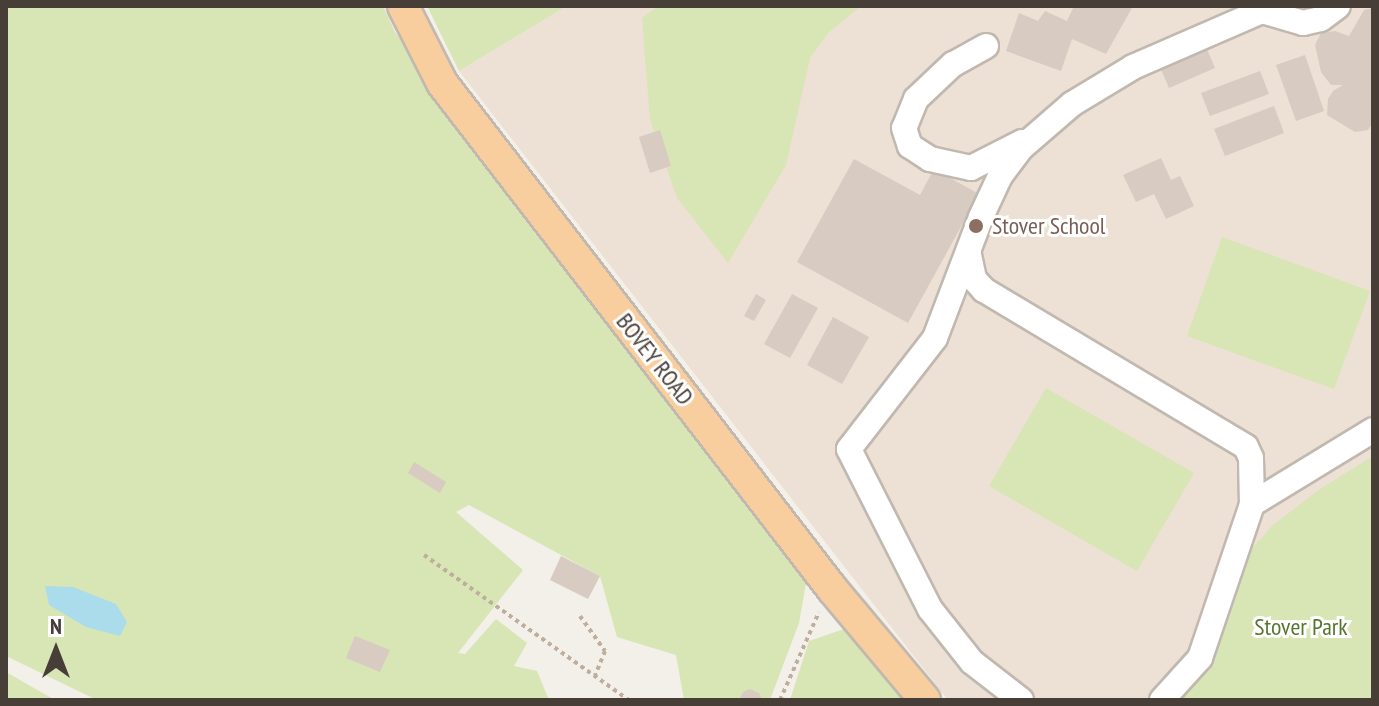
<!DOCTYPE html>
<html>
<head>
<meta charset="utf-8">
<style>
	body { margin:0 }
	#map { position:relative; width:1379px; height:706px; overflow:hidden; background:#f3efe9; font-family:"PT Sans Narrow",sans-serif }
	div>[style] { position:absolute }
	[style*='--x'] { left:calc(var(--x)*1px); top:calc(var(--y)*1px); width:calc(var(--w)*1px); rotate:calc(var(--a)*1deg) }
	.education>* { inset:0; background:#ece1d4 }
	.green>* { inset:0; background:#d8e5b5 }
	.water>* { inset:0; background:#aadcec }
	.building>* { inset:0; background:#d7cbc2 }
	.path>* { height:4px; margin-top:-2px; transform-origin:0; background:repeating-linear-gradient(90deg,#bfae9e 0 4px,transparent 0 8px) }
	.roads { filter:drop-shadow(2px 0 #c1b8af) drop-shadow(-2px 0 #c1b8af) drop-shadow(0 2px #c1b8af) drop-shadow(0 -2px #c1b8af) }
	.minor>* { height:24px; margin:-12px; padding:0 12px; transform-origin:12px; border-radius:12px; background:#fff }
	.major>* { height:30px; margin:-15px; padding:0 15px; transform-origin:15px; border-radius:15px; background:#f8ce9e }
	.dots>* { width:22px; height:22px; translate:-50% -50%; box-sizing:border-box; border:4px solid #fff; border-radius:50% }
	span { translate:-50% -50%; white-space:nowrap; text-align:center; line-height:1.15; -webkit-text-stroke:6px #fff; paint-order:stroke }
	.education-label { font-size:24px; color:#785e54 }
	.left { translate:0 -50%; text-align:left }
	.street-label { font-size:24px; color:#473e38 }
	.park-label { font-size:24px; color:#56752f }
	.frame { position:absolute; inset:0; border:8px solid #473e38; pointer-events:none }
	.north { position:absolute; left:16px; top:610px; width:80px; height:80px; -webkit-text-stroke:6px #fff; paint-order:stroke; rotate:0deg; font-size:22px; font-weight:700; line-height:32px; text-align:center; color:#473e38 }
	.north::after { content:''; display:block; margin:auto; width:28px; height:36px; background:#473e38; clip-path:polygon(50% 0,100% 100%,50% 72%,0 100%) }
</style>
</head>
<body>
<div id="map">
	<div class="education">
		<div style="clip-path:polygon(567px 6px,1373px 6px,1373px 700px,948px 700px,459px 71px)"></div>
	</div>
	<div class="green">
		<div style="clip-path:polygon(6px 6px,383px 6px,395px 32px,808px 572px,799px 623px,770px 700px,684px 700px,676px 655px,617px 637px,600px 576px,469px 505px,456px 512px,523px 570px,458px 653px,465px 654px,496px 619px,527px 643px,514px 666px,537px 671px,549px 700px,97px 700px,6px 656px)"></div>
		<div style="clip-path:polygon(427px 6px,567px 6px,459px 71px)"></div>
		<div style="clip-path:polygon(658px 6px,861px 6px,828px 33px,810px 58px,786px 165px,728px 263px,677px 198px,650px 120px,642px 18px)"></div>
		<div style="clip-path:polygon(1222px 237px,1370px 291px,1334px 389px,1187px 336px)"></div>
		<div style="clip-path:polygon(1046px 388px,1194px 473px,1137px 571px,989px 486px)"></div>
		<div style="clip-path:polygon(1373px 456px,1373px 700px,1177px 700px,1206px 667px,1225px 625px,1249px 552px,1272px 526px,1320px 489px)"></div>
		<div style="clip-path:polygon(850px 627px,905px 700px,790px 700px,809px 641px)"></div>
		<div style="clip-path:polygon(6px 672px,55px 700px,6px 700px)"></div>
	</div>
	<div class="water">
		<div style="clip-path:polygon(45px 586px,73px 587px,116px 604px,127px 622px,120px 636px,86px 627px,49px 605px)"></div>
	</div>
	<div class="building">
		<div style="clip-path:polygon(1074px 6px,1133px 6px,1106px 54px,1072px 39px,1061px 71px,1006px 51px,1019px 13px,1038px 21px,1045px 11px,1067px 21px)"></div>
		<div style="clip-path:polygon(1373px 8px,1373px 122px,1368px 130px,1355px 132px,1327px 115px,1328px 99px,1333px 91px,1343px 85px,1331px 85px,1321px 72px,1315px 45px,1321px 33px,1335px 31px,1349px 36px,1364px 10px)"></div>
		<div style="clip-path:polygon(1206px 47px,1215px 68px,1169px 88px,1160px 67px)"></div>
		<div style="clip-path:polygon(1305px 55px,1324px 111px,1296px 121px,1276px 65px)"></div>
		<div style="clip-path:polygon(1260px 71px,1269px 94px,1210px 116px,1201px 93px)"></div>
		<div style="clip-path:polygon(1274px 106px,1284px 133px,1225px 156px,1214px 129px)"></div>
		<div style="clip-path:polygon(660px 130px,671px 166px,650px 173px,639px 137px)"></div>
		<div style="clip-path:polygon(1161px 158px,1171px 180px,1180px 176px,1194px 206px,1166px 219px,1154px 194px,1136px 202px,1123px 175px)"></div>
		<div style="clip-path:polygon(854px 159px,920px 195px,934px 169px,979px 194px,908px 323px,797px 262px)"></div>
		<div style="clip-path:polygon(756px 294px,766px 300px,754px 321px,744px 316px)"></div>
		<div style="clip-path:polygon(792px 294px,818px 308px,790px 358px,764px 344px)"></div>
		<div style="clip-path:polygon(833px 317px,869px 337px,842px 384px,807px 365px)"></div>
		<div style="clip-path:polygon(414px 462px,446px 482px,440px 493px,408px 473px)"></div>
		<div style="clip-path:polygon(561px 556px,600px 576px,588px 599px,550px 580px)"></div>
		<div style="clip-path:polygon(355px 636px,390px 650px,380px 672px,346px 658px)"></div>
		<div style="clip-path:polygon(750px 689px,759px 693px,762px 700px,739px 700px,743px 692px)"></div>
	</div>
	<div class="path">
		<div style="--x:424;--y:555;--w:251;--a:35.3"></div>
		<div style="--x:580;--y:616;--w:43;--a:54.5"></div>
		<div style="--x:605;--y:651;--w:27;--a:112"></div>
		<div style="--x:780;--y:700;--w:96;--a:-66.1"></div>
	</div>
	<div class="roads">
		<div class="minor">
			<div style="--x:1264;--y:6;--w:5;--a:112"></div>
			<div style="--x:1262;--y:11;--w:43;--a:16.3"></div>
			<div style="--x:1303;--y:23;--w:18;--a:-13"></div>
			<div style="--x:1321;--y:19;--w:21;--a:-37"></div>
			<div style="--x:986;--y:46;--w:38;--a:151"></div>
			<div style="--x:953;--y:64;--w:51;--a:136.6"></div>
			<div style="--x:916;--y:99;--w:31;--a:112"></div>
			<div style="--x:904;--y:128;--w:19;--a:72"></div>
			<div style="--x:910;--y:146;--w:24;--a:33"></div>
			<div style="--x:930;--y:159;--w:42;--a:12.4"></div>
			<div style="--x:971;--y:168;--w:57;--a:-27"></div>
			<div style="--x:969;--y:255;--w:25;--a:78"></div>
			<div style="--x:974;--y:279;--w:15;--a:48"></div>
			<div style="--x:984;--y:290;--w:305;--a:30.9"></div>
			<div style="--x:1246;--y:447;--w:12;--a:66"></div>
			<div style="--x:1251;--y:458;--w:46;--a:88.8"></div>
			<div style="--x:1021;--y:700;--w:62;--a:-142.2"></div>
			<div style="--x:972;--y:662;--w:68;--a:-128.4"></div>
			<div style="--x:930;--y:609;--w:179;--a:-116.9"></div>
			<div style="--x:849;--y:449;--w:140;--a:-52.2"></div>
			<div style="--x:935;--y:338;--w:129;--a:-69.2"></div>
			<div style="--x:981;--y:217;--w:45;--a:-65.1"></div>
			<div style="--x:1000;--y:176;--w:34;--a:-53"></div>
			<div style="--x:1020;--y:149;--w:69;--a:-40.9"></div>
			<div style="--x:1072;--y:104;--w:71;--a:-31.2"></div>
			<div style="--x:1133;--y:67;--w:141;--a:-23.5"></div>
			<div style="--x:1162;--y:700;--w:57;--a:-47.9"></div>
			<div style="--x:1200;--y:658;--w:163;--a:-71.3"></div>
			<div style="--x:1252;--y:504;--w:142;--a:-31.4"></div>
		</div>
		<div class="major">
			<div style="--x:403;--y:6;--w:86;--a:63.1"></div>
			<div style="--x:442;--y:83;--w:640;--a:52.36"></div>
			<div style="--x:833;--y:590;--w:143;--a:50.1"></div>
		</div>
	</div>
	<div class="dots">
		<div style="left:976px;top:226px;background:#8d6e63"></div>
	</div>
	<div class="education-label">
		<span class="left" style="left:992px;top:226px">Stover School</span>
	</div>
	<div class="street-label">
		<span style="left:655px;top:359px;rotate:52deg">BOVEY ROAD</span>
	</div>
	<div class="park-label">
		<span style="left:1301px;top:627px">Stover Park</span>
	</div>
	<div class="frame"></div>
	<div class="north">N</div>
</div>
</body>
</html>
